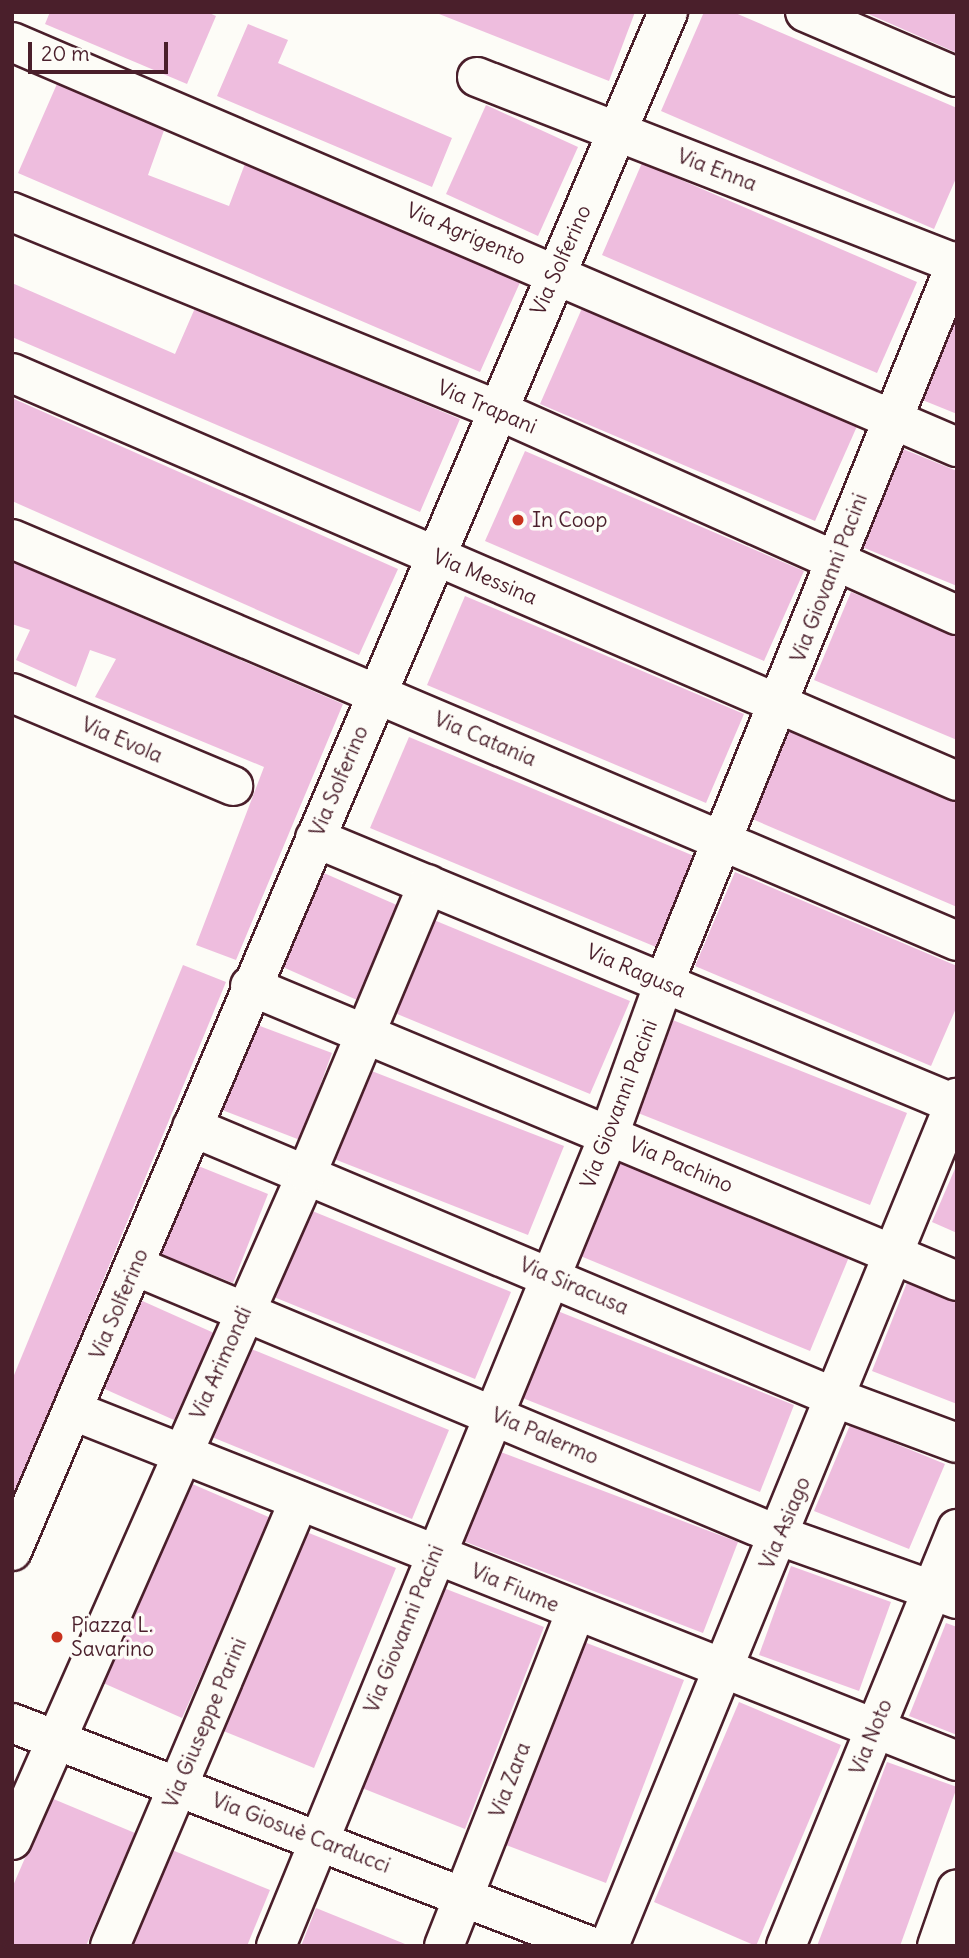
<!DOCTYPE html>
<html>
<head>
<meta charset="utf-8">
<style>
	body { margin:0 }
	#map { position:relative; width:969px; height:1958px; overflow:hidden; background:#fdfcf7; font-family:Delius,sans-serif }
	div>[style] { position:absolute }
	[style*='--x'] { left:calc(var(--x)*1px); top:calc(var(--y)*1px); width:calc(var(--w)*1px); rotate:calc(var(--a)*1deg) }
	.building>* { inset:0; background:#eebdde }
	.roads { filter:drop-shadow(2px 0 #4a1f2b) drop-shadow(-2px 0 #4a1f2b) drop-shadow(0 2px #4a1f2b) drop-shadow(0 -2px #4a1f2b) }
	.minor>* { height:38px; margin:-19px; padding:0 19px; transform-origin:19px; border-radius:19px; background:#fdfcf7 }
	.dots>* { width:19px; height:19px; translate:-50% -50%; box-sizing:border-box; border:4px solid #fdfcf7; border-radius:50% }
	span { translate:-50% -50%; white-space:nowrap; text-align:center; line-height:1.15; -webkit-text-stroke:7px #fdfcf7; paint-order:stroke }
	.street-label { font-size:21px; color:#4a1f2b }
	.poi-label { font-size:21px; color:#4a1f2b }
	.left { translate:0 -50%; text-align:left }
	.frame { position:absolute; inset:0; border:14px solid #4a1f2b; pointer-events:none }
	.scale { position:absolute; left:28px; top:42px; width:140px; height:32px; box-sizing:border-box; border:4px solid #4a1f2b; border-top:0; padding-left:9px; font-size:21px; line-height:24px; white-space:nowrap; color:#4a1f2b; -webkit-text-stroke:5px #fdfcf7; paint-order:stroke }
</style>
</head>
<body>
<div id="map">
	<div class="building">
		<div style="clip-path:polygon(50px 12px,207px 12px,216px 16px,187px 84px,45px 24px)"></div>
		<div style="clip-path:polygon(434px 12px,635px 12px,609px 81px)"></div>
		<div style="clip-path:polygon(704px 12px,733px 12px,957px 108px,957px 176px,934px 229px,661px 111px)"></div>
		<div style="clip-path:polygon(864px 12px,957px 12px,957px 53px)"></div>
		<div style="clip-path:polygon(248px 24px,288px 40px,278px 63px,452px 138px,432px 187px,217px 96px)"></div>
		<div style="clip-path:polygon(60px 77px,167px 122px,148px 175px,229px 206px,246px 161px,522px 278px,480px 372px,18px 173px)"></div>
		<div style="clip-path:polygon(486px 105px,578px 147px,538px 236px,446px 194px)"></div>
		<div style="clip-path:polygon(642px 163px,917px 282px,877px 373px,602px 255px)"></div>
		<div style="clip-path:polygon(12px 283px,175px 354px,195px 308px,460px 419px,420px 512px,12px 337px)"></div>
		<div style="clip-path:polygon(583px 306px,858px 424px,815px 521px,540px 404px)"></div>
		<div style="clip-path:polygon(957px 312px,957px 414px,920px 399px)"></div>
		<div style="clip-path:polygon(12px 398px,398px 569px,359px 655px,12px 501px)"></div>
		<div style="clip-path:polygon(903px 449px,957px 471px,957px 586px,862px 547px)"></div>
		<div style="clip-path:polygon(525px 451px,804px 571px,764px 661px,485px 541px)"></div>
		<div style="clip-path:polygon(12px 562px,343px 704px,236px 960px,196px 945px,264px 767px,95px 697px,116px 659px,90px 650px,76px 687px,16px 660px,30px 630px,12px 624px)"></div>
		<div style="clip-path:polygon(851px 592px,957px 636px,957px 740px,814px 680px)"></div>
		<div style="clip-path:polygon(465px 596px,744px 714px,706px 803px,427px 685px)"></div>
		<div style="clip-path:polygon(789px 730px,957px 802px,957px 907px,750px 818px)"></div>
		<div style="clip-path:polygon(409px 737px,694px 856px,656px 947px,370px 828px)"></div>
		<div style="clip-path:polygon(317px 870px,399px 906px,357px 1000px,276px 964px)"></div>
		<div style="clip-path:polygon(735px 872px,957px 966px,957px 1006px,931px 1066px,695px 966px)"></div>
		<div style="clip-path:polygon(429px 918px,630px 1001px,590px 1094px,390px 1011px)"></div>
		<div style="clip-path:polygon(183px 965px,226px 982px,12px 1501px,12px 1380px)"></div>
		<div style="clip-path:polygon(670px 1019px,907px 1113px,870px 1205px,633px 1111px)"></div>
		<div style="clip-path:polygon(249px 1022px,332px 1053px,300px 1140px,217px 1108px)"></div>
		<div style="clip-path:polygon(364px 1068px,564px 1146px,528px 1235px,329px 1157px)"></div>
		<div style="clip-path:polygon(617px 1161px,849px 1257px,810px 1351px,578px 1255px)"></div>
		<div style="clip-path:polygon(191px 1163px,268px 1194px,233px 1283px,156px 1252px)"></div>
		<div style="clip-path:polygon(957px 1164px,957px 1233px,932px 1222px)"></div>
		<div style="clip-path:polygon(305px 1208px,511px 1292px,475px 1379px,269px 1295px)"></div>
		<div style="clip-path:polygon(908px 1280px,957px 1299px,957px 1404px,872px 1371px)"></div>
		<div style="clip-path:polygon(138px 1299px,214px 1333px,174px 1420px,98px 1386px)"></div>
		<div style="clip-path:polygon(555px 1310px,794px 1405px,760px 1492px,520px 1397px)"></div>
		<div style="clip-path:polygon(244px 1346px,449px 1430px,412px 1519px,207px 1435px)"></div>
		<div style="clip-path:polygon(850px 1425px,945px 1464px,909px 1549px,814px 1511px)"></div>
		<div style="clip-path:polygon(498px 1451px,738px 1542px,703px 1633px,463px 1541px)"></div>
		<div style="clip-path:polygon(190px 1483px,271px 1518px,182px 1718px,101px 1682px)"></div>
		<div style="clip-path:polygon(304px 1531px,396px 1568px,314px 1768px,221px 1730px)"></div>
		<div style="clip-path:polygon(791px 1566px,891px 1602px,859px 1691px,759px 1655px)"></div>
		<div style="clip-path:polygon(441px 1587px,544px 1627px,465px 1829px,362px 1788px)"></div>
		<div style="clip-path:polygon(946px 1623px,957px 1627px,957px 1735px,909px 1716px)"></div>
		<div style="clip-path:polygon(584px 1642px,684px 1680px,606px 1883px,506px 1845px)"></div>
		<div style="clip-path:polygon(739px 1702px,841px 1745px,756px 1946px,654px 1902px)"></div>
		<div style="clip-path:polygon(887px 1762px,957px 1787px,900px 1946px,817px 1946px)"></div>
		<div style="clip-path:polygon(51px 1798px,135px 1833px,86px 1946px,12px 1946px,12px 1888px)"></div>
		<div style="clip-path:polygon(172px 1850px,270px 1890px,247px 1946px,132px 1946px)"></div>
		<div style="clip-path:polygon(316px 1908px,410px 1946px,301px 1946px)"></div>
	</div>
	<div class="roads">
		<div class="minor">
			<div style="--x:805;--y:12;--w:165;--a:23.2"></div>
			<div style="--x:12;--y:42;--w:1028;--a:23.2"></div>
			<div style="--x:477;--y:77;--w:515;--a:21.29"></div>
			<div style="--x:12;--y:212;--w:522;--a:22.19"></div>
			<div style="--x:495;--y:409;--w:506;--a:24.03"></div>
			<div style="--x:12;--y:373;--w:1029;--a:23.35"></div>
			<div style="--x:12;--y:539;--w:1027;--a:23.04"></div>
			<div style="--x:12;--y:693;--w:240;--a:22.8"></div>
			<div style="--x:315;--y:838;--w:695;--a:22.58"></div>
			<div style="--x:250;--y:986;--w:766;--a:22.65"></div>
			<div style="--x:192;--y:1127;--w:699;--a:22.82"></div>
			<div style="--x:836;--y:1398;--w:129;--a:20.4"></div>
			<div style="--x:135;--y:1266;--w:699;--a:22.71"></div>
			<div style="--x:780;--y:1536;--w:188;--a:19.6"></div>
			<div style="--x:74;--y:1411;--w:950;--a:21.62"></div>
			<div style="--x:12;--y:1551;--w:1673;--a:-66.91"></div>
			<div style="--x:12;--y:1723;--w:620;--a:21.1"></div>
			<div style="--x:12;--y:1840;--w:729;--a:-66.14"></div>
			<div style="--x:307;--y:1173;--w:313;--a:-67.3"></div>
			<div style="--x:110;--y:1946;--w:484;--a:-67"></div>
			<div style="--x:276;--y:1946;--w:877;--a:-67.68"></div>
			<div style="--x:609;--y:1135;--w:162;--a:-70.1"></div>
			<div style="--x:664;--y:983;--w:779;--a:-67.91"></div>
			<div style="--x:444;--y:1946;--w:357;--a:-68.5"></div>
			<div style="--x:609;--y:1946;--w:917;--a:-67.69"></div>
			<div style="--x:786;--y:1946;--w:451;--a:-67.7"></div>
			<div style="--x:937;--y:1946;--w:60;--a:-70.7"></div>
		</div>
	</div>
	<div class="dots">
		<div style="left:518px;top:520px;background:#c8321e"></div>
		<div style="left:57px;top:1637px;background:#c8321e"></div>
	</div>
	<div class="street-label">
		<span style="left:717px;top:170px;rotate:21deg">Via Enna</span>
		<span style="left:466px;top:234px;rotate:23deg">Via Agrigento</span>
		<span style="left:561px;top:260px;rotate:-66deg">Via Solferino</span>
		<span style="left:487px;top:407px;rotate:23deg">Via Trapani</span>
		<span style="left:485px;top:577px;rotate:23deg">Via Messina</span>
		<span style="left:829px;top:578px;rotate:-69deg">Via Giovanni Pacini</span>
		<span style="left:485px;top:739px;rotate:23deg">Via Catania</span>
		<span style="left:122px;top:740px;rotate:23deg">Via Evola</span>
		<span style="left:339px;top:781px;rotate:-67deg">Via Solferino</span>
		<span style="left:636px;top:971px;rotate:23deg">Via Ragusa</span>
		<span style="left:619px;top:1104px;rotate:-69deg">Via Giovanni Pacini</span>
		<span style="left:681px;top:1165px;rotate:23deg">Via Pachino</span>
		<span style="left:574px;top:1286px;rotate:23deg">Via Siracusa</span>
		<span style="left:119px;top:1304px;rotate:-67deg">Via Solferino</span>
		<span style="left:221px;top:1363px;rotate:-66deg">Via Arimondi</span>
		<span style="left:545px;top:1436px;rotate:23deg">Via Palermo</span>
		<span style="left:785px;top:1523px;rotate:-67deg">Via Asiago</span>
		<span style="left:515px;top:1588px;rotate:23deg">Via Fiume</span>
		<span style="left:404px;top:1629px;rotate:-68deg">Via Giovanni Pacini</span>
		<span style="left:205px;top:1723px;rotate:-67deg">Via Giuseppe Parini</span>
		<span style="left:871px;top:1737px;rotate:-68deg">Via Noto</span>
		<span style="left:510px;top:1780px;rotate:-69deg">Via Zara</span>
		<span style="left:301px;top:1833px;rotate:21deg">Via Giosuè Carducci</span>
	</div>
	<div class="poi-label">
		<span class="left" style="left:532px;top:520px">In Coop</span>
		<span class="left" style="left:71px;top:1637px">Piazza L.<br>Savarino</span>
	</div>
	<div class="frame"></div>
	<div class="scale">20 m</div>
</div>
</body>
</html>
